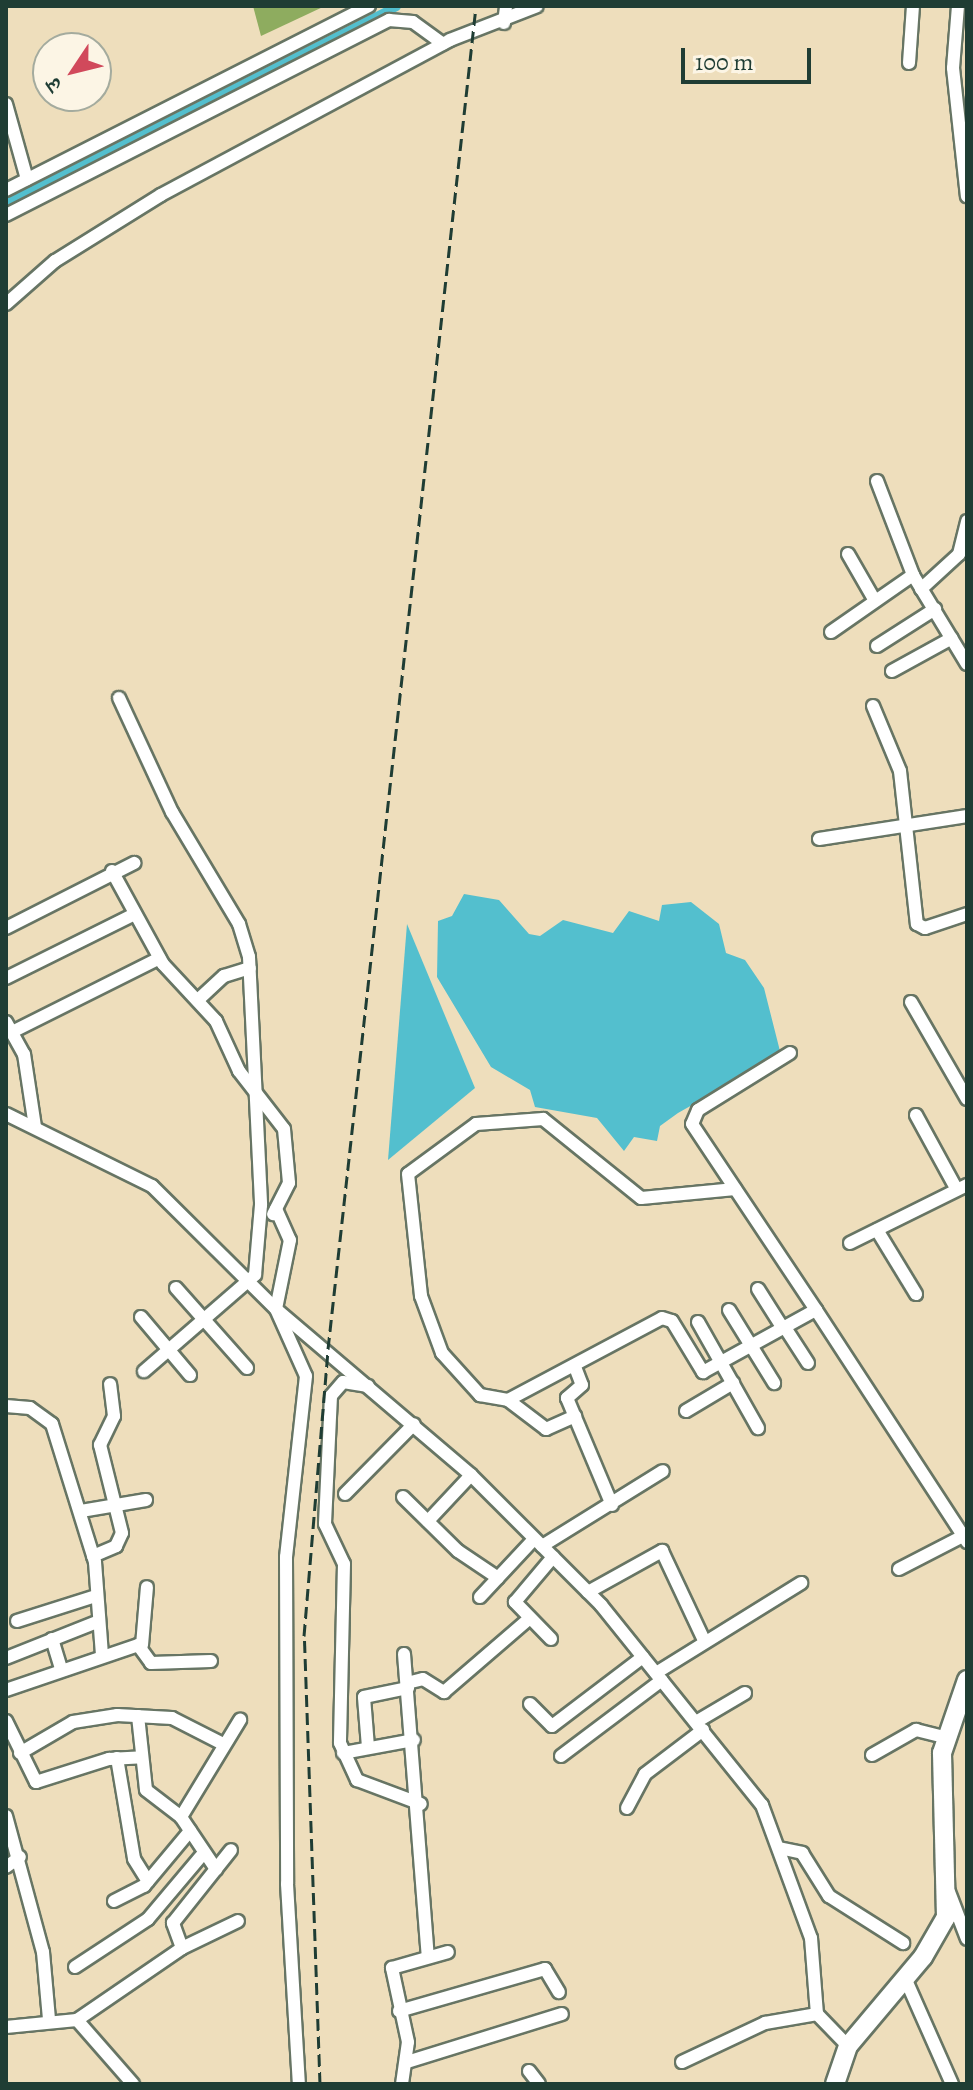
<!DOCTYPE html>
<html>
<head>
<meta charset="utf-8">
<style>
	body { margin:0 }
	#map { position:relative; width:973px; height:2090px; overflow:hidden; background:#eedebc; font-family:Alegreya,"Noto Serif Devanagari",serif }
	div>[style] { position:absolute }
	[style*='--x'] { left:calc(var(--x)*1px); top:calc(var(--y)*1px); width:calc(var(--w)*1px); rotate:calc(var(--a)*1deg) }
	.forest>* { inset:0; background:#8eac5f }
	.water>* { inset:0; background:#53bfce }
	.canal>* { height:9px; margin:-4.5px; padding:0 4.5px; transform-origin:4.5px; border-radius:4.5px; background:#53bfce }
	.roads { filter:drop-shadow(2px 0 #677564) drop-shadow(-2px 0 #677564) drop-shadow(0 2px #677564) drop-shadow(0 -2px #677564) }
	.minor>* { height:12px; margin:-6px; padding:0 6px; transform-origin:6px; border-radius:6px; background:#fff }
	.highway>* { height:18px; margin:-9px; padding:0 9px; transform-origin:9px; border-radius:9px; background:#fff }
	.rail>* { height:3px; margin-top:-1.5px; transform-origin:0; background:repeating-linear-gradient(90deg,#1f3d34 0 12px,transparent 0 18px) }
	span { translate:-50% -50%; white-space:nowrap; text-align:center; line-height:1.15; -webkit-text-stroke:6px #fcf5e5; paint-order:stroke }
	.frame { position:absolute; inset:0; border:8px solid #1f3d34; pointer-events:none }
	.north { position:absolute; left:32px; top:32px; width:80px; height:80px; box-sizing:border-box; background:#fcf5e5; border:2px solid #a4ab9e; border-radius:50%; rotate:235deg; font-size:22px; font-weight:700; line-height:32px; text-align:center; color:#1f3d34 }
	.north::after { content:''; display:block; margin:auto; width:28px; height:36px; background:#d1495b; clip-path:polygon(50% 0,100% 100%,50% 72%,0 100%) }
	.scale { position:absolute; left:681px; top:48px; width:130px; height:36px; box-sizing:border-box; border:4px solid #1f3d34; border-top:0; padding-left:10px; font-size:24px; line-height:28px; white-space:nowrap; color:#1f3d34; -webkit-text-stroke:6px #fcf5e5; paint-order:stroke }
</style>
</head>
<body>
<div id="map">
	<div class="forest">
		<div style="clip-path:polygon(253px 6px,325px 6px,261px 36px)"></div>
	</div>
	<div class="water">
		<div style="clip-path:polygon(464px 894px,499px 900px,529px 934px,540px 936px,563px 920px,613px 933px,629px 911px,659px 921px,662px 905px,691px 902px,719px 924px,726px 953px,745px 960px,764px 988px,781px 1055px,678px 1113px,660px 1126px,657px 1141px,634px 1137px,624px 1151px,597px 1118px,535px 1107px,530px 1090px,491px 1067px,437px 977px,438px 921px,452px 916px)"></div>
		<div style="clip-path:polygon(407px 924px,475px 1088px,388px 1160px)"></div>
	</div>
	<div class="canal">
		<div style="--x:6;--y:203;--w:437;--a:-26.8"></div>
	</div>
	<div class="roads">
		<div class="minor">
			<div style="--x:958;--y:6;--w:62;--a:94.6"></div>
			<div style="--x:953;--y:68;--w:129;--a:83.8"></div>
			<div style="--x:504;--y:23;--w:17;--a:-83"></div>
			<div style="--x:909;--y:63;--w:57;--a:-86"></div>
			<div style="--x:6;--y:104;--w:78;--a:74.4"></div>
			<div style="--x:6;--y:190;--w:407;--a:-26.9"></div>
			<div style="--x:6;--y:215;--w:430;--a:-27"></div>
			<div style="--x:389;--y:20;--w:24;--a:5"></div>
			<div style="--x:413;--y:22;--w:37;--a:36"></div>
			<div style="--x:6;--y:304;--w:65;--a:-41.3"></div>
			<div style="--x:55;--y:261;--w:125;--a:-31.9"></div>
			<div style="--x:161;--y:195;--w:328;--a:-28.2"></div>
			<div style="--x:450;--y:40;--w:93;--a:-21.3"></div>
			<div style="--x:877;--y:481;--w:101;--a:69"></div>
			<div style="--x:913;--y:575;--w:104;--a:58.8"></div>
			<div style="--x:848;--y:554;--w:54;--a:60.1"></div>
			<div style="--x:921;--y:589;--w:52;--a:-42.6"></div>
			<div style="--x:959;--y:554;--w:34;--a:-76"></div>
			<div style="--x:831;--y:632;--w:100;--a:-34.8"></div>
			<div style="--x:877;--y:646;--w:69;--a:-32.5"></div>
			<div style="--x:892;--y:671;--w:68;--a:-28.8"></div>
			<div style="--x:119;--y:698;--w:126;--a:65.1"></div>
			<div style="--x:172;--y:812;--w:131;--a:59.1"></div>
			<div style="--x:239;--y:924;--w:34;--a:73"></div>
			<div style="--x:249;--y:957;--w:248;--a:87.2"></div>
			<div style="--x:261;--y:1205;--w:70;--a:94.9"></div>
			<div style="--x:255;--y:1275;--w:147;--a:139.1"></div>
			<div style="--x:873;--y:706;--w:70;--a:67.4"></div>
			<div style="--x:900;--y:771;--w:154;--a:83.7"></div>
			<div style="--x:917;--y:924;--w:9;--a:27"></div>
			<div style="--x:925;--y:928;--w:44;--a:-18.4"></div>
			<div style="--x:819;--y:839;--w:150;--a:-8.8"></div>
			<div style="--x:112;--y:871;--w:106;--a:61.3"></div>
			<div style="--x:163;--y:964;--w:78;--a:47.1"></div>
			<div style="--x:216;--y:1021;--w:55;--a:65.3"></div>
			<div style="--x:239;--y:1071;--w:73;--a:52.2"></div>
			<div style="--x:284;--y:1129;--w:54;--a:84.7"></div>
			<div style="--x:289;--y:1183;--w:35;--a:117"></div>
			<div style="--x:6;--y:928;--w:144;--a:-26.9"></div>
			<div style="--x:6;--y:978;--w:144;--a:-26.4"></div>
			<div style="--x:199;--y:999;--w:34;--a:-43"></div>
			<div style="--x:224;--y:976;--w:27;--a:-17"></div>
			<div style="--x:911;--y:1002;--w:112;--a:60"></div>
			<div style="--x:6;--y:1022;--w:37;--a:61"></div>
			<div style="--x:24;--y:1054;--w:74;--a:81.4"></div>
			<div style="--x:12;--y:1032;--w:165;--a:-26.6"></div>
			<div style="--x:790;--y:1053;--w:108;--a:148.2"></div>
			<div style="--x:698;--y:1110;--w:15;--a:113"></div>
			<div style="--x:692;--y:1124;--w:224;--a:56.3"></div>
			<div style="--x:6;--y:1114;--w:163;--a:26.3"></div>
			<div style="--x:152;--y:1186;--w:175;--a:44.8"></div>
			<div style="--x:276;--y:1309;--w:256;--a:40.4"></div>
			<div style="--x:471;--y:1475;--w:184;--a:45"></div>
			<div style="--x:601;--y:1605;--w:257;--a:51.2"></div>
			<div style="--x:762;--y:1805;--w:142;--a:69.8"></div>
			<div style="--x:811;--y:1938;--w:76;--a:85.5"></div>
			<div style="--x:817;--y:2014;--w:45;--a:45.9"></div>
			<div style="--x:916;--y:1115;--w:85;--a:61.3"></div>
			<div style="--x:735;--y:1189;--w:94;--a:174.5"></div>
			<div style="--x:641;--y:1198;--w:126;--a:-141.1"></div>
			<div style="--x:543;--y:1119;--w:67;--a:175.7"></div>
			<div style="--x:476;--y:1124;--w:84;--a:143.7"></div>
			<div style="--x:408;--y:1174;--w:123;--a:83.9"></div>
			<div style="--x:421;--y:1296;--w:61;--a:69.8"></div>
			<div style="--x:442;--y:1353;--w:57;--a:47.9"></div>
			<div style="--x:480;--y:1395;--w:28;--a:10"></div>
			<div style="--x:508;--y:1400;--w:174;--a:-28"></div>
			<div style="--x:662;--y:1318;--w:10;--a:17"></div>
			<div style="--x:672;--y:1321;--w:60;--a:58.7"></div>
			<div style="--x:703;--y:1372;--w:129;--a:-28.8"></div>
			<div style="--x:816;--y:1310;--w:277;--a:56.9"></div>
			<div style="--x:276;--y:1209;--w:34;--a:66"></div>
			<div style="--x:290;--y:1240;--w:70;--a:101.5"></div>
			<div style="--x:276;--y:1309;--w:73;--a:65.9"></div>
			<div style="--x:306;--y:1376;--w:182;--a:96.3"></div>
			<div style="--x:286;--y:1557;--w:327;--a:89.8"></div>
			<div style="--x:287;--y:1884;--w:200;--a:86.6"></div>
			<div style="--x:877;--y:1230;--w:75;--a:58.6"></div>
			<div style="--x:850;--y:1243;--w:131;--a:-26.4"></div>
			<div style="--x:176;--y:1288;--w:107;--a:48.4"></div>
			<div style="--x:758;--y:1289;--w:45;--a:57.7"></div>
			<div style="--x:729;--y:1310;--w:86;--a:58.3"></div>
			<div style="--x:141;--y:1317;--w:76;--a:49.8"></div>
			<div style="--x:698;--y:1322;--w:122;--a:60.5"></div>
			<div style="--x:784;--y:1326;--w:44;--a:57"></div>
			<div style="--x:575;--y:1367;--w:19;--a:69"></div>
			<div style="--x:582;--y:1385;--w:20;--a:139"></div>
			<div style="--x:567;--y:1398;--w:116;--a:67.2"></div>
			<div style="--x:368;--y:1386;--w:25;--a:-171"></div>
			<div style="--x:343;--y:1382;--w:18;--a:131"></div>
			<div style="--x:331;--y:1396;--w:128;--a:92.7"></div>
			<div style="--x:325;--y:1524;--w:44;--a:64.6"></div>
			<div style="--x:344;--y:1564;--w:179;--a:91.3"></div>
			<div style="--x:340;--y:1743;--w:41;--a:65.3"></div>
			<div style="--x:357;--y:1780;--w:68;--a:20.6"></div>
			<div style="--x:508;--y:1400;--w:48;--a:37.3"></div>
			<div style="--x:546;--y:1429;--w:32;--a:-24"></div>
			<div style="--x:6;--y:1406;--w:24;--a:5"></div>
			<div style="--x:30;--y:1408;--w:27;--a:36"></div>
			<div style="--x:52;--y:1424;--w:145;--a:72.7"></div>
			<div style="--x:95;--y:1562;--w:94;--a:85.7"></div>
			<div style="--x:686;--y:1411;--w:55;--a:-30.8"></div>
			<div style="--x:345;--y:1494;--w:98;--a:-45.4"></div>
			<div style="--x:403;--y:1497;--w:77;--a:44.5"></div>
			<div style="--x:458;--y:1551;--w:48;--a:34"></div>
			<div style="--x:81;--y:1511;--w:66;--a:-9.6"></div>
			<div style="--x:428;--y:1521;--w:63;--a:-46.9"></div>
			<div style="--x:542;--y:1546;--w:142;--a:-31.8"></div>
			<div style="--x:93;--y:1556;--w:25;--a:-23"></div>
			<div style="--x:116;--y:1546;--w:14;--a:-65"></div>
			<div style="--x:122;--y:1533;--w:91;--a:-104"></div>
			<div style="--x:100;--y:1445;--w:32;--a:-64"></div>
			<div style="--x:114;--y:1416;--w:32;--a:-97"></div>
			<div style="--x:899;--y:1569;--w:72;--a:-27.3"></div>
			<div style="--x:588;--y:1592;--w:85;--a:-29"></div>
			<div style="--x:662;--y:1551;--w:96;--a:64.8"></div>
			<div style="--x:480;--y:1597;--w:79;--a:-47"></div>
			<div style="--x:17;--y:1621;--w:83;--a:-17.6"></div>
			<div style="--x:52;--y:1639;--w:30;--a:73"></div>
			<div style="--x:551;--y:1639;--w:52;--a:-134.2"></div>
			<div style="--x:515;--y:1602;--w:59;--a:-49.8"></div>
			<div style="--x:142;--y:1645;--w:58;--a:-85.1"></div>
			<div style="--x:404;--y:1654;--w:303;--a:85.5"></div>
			<div style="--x:6;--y:1658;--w:98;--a:-21.6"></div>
			<div style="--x:656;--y:1673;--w:171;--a:-31.8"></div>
			<div style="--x:407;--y:1683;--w:16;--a:-14"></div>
			<div style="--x:423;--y:1679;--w:25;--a:32"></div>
			<div style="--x:444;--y:1692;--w:113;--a:-40.7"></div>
			<div style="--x:6;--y:1690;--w:139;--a:-18.8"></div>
			<div style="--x:138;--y:1645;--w:22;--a:54"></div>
			<div style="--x:151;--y:1663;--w:60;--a:-1.9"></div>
			<div style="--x:530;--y:1704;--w:31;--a:45"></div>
			<div style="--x:552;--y:1726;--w:114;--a:-37.2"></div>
			<div style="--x:138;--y:1716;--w:74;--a:83.8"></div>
			<div style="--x:146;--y:1790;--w:44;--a:37.6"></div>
			<div style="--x:181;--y:1817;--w:63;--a:56.1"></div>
			<div style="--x:6;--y:1721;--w:68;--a:63.8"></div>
			<div style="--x:36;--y:1782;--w:77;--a:-17.5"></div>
			<div style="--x:109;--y:1759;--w:33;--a:-3"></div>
			<div style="--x:696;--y:1722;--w:57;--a:-30.6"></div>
			<div style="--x:368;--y:1747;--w:50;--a:-94.6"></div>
			<div style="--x:364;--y:1697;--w:45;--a:-11.6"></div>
			<div style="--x:20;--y:1753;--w:61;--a:-30.3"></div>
			<div style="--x:73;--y:1722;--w:45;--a:-9"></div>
			<div style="--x:117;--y:1715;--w:55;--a:3.1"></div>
			<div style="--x:172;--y:1718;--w:57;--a:27"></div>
			<div style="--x:343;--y:1753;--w:72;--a:-10.4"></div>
			<div style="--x:872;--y:1755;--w:51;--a:-29.6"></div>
			<div style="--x:916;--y:1730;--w:32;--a:14"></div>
			<div style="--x:561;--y:1756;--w:126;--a:-37"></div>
			<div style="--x:117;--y:1758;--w:102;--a:80.4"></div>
			<div style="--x:134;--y:1859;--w:26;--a:58"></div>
			<div style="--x:627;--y:1808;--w:38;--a:-62"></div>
			<div style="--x:645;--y:1774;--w:73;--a:-37.2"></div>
			<div style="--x:6;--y:1816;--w:141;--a:74.8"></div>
			<div style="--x:43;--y:1952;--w:67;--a:84.9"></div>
			<div style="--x:181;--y:1817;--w:114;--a:-58.7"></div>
			<div style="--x:779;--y:1848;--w:24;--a:12"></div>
			<div style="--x:802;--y:1853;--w:51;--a:57.9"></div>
			<div style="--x:829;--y:1896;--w:88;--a:32.4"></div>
			<div style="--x:6;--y:1867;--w:17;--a:-36"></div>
			<div style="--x:949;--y:1892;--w:50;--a:69"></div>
			<div style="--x:114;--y:1901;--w:34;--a:-27"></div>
			<div style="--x:144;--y:1886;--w:72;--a:-50.1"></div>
			<div style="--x:182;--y:1948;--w:27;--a:-110"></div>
			<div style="--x:173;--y:1923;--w:93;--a:-51.5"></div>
			<div style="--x:75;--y:1967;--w:87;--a:-33.3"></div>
			<div style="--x:148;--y:1919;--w:82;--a:-49.9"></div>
			<div style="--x:905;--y:1978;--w:116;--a:66.1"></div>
			<div style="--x:399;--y:2011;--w:152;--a:-16"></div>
			<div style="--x:545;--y:1969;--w:27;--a:59"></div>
			<div style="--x:77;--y:2020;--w:127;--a:-34.4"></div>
			<div style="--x:182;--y:1948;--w:62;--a:-25.7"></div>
			<div style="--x:6;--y:2027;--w:71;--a:-5.6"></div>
			<div style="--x:77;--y:2020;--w:85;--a:48.8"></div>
			<div style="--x:407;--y:2062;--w:162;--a:-17.2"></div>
			<div style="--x:682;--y:2062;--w:92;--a:-25.2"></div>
			<div style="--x:765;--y:2023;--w:53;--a:-9.8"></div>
			<div style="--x:529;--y:2071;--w:16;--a:52"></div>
			<div style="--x:402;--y:2084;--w:42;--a:-81.9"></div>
			<div style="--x:408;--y:2042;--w:76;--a:-102.2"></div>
			<div style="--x:392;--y:1968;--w:58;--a:-15.9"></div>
		</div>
		<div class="highway">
			<div style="--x:835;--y:2084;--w:40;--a:-71.1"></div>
			<div style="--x:848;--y:2046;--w:116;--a:-49.9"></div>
			<div style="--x:923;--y:1957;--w:46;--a:-60.1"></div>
			<div style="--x:946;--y:1917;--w:164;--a:-91.4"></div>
			<div style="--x:942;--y:1753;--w:77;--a:-71.1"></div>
		</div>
	</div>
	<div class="rail">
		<div style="--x:320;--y:2084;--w:448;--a:-92"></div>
		<div style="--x:304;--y:1636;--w:288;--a:-85.2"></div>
		<div style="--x:328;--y:1349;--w:1351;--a:-83.71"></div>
	</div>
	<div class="frame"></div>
	<div class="north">उ</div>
	<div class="scale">100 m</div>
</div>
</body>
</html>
